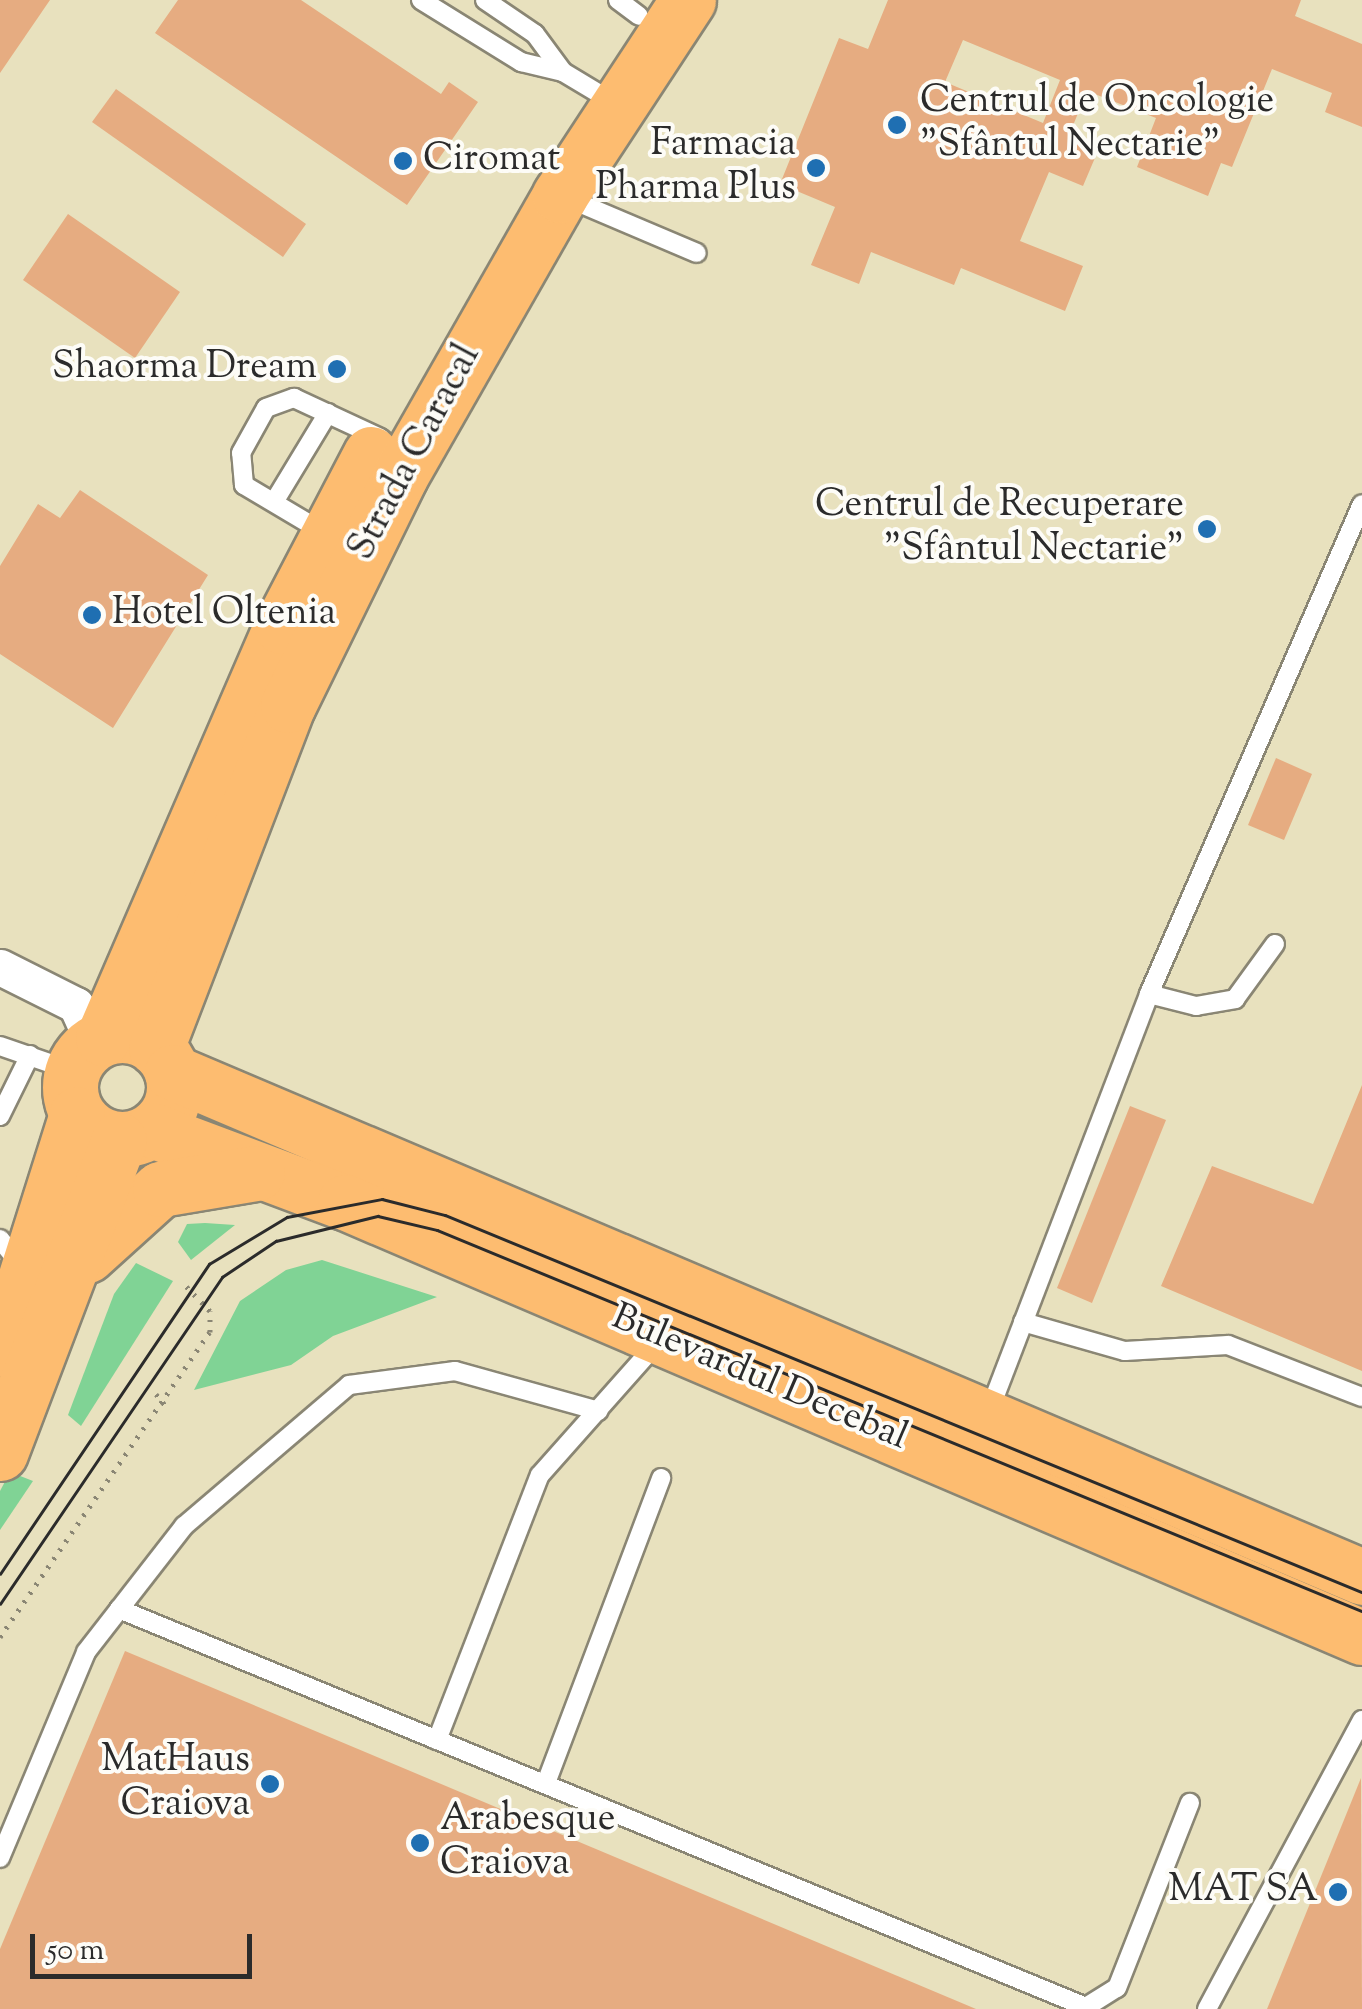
<!DOCTYPE html>
<html>
<head>
<meta charset="utf-8">
<style>
	body { margin:0 }
	#map { position:relative; width:1362px; height:2009px; overflow:hidden; background:#e8e1be; font-family:"Sorts Mill Goudy",serif }
	div>[style] { position:absolute }
	[style*='--x'] { left:calc(var(--x)*1px); top:calc(var(--y)*1px); width:calc(var(--w)*1px); rotate:calc(var(--a)*1deg) }
	.green>* { inset:0; background:#80d395 }
	.building>* { inset:0; background:#e6ac81 }
	.path>* { height:5px; margin-top:-2.5px; transform-origin:0; background:repeating-linear-gradient(90deg,#8a8674 0 2.5px,transparent 0 10.5px) }
	.roads { filter:drop-shadow(2px 0 #8a8674) drop-shadow(-2px 0 #8a8674) drop-shadow(0 2px #8a8674) drop-shadow(0 -2px #8a8674) }
	.service>* { height:18px; margin:-9px; padding:0 9px; transform-origin:9px; border-radius:9px; background:#fff }
	.minor>* { height:35px; margin:-17.5px; padding:0 17.5px; transform-origin:17.5px; border-radius:17.5px; background:#fff }
	.primary>* { height:55px; margin:-27.5px; padding:0 27.5px; transform-origin:27.5px; border-radius:27.5px; background:#fdbc70 }
	.primary>.ring { margin:-27.5px; padding:0; box-sizing:content-box; background:none; border:55px solid #fdbc70; border-radius:50% }
	.tram>* { height:2.5px; margin:-1.25px; padding:0 1.25px; transform-origin:1.25px; border-radius:1.25px; background:#2b2b2b }
	.dots>* { width:28px; height:28px; translate:-50% -50%; box-sizing:border-box; border:5px solid #fdfcf7; border-radius:50% }
	span { translate:-50% -50%; white-space:nowrap; text-align:center; line-height:1.15; -webkit-text-stroke:8px #fdfcf7; paint-order:stroke }
	.poi-label { font-size:38px; color:#2b2b2b }
	.left { translate:0 -50%; text-align:left }
	.right { translate:-100% -50%; text-align:right }
	.street-label { font-size:38px; color:#2b2b2b }
	.scale { position:absolute; left:30px; top:1934px; width:222px; height:45px; box-sizing:border-box; border:5px solid #2b2b2b; border-top:0; padding-left:12px; font-size:30px; line-height:35px; white-space:nowrap; color:#2b2b2b; -webkit-text-stroke:8px #fdfcf7; paint-order:stroke }
</style>
</head>
<body>
<div id="map">
	<div class="green">
		<div style="clip-path:polygon(187px 1224px,205px 1223px,235px 1225px,191px 1260px,178px 1242px)"></div>
		<div style="clip-path:polygon(322px 1260px,437px 1297px,333px 1336px,291px 1365px,194px 1390px,240px 1301px,286px 1270px)"></div>
		<div style="clip-path:polygon(136px 1263px,173px 1281px,81px 1426px,68px 1415px,114px 1294px)"></div>
		<div style="clip-path:polygon(10px 1472px,33px 1481px,0 1530px,0 1491px)"></div>
	</div>
	<div class="building">
		<div style="clip-path:polygon(0 0,50px 0,0 73px)"></div>
		<div style="clip-path:polygon(178px 0,301px 0,441px 94px,449px 82px,478px 102px,407px 205px,155px 33px)"></div>
		<div style="clip-path:polygon(evenodd,888px 0,1301px 0,1295px 16px,1362px 44px,1362px 127px,1325px 112px,1332px 93px,1272px 69px,1232px 167px,1221px 163px,1208px 196px,1137px 167px,1156px 118px,1087px 91px,1070px 133px,1100px 146px,1083px 186px,1049px 172px,1020px 241px,1083px 266px,1065px 311px,961px 268px,954px 285px,871px 252px,859px 284px,811px 265px,835px 207px,780px 184px,839px 38px,868px 49px,888px 0,963px 40px,1060px 80px,1043px 123px,945px 82px,963px 40px)"></div>
		<div style="clip-path:polygon(116px 89px,306px 224px,283px 257px,92px 122px)"></div>
		<div style="clip-path:polygon(68px 214px,180px 292px,135px 358px,23px 280px)"></div>
		<div style="clip-path:polygon(80px 490px,208px 575px,113px 728px,0 654px,0 566px,38px 504px,60px 518px)"></div>
		<div style="clip-path:polygon(1276px 758px,1312px 774px,1284px 840px,1248px 825px)"></div>
		<div style="clip-path:polygon(1362px 1085px,1362px 1371px,1161px 1286px,1212px 1166px,1313px 1204px)"></div>
		<div style="clip-path:polygon(1130px 1106px,1166px 1120px,1092px 1303px,1057px 1288px)"></div>
		<div style="clip-path:polygon(125px 1651px,976px 2009px,0 2009px,0 1949px)"></div>
		<div style="clip-path:polygon(1361px 1778px,1362px 2009px,1267px 2009px)"></div>
	</div>
	<div class="path">
		<div style="--x:156;--y:1394;--w:14;--a:51"></div>
		<div style="--x:0;--y:1637;--w:370;--a:-55.5"></div>
		<div style="--x:210;--y:1332;--w:21;--a:-90"></div>
		<div style="--x:210;--y:1311;--w:36;--a:-134"></div>
	</div>
	<div class="roads">
		<div class="service">
			<div style="--x:421;--y:0;--w:118;--a:31.8"></div>
			<div style="--x:521;--y:62;--w:43;--a:13.4"></div>
			<div style="--x:563;--y:72;--w:58;--a:31"></div>
			<div style="--x:485;--y:0;--w:60;--a:34.2"></div>
			<div style="--x:535;--y:34;--w:47;--a:53.6"></div>
			<div style="--x:618;--y:0;--w:26;--a:37"></div>
			<div style="--x:565;--y:197;--w:143;--a:23"></div>
			<div style="--x:274;--y:502;--w:104;--a:-58.8"></div>
			<div style="--x:323;--y:532;--w:92;--a:-149.3"></div>
			<div style="--x:244;--y:485;--w:32;--a:-95"></div>
			<div style="--x:241;--y:453;--w:51;--a:-60.9"></div>
			<div style="--x:266;--y:408;--w:30;--a:-20"></div>
			<div style="--x:294;--y:398;--w:95;--a:24.9"></div>
			<div style="--x:1149;--y:994;--w:49;--a:14.3"></div>
			<div style="--x:1196;--y:1006;--w:40;--a:-10"></div>
			<div style="--x:1235;--y:999;--w:68;--a:-54"></div>
			<div style="--x:0;--y:1046;--w:76;--a:19.1"></div>
			<div style="--x:0;--y:1116;--w:68;--a:-63.8"></div>
			<div style="--x:0;--y:1239;--w:34;--a:52"></div>
			<div style="--x:1023;--y:1322;--w:106;--a:15.9"></div>
			<div style="--x:1125;--y:1351;--w:103;--a:-3.3"></div>
			<div style="--x:1228;--y:1345;--w:144;--a:21.2"></div>
			<div style="--x:988;--y:1414;--w:450;--a:-69"></div>
			<div style="--x:1149;--y:994;--w:534;--a:-66.51"></div>
			<div style="--x:119;--y:1609;--w:1046;--a:22.37"></div>
			<div style="--x:1086;--y:2007;--w:36;--a:-32"></div>
			<div style="--x:1117;--y:1988;--w:199;--a:-68.5"></div>
			<div style="--x:437;--y:1740;--w:284;--a:-68.8"></div>
			<div style="--x:540;--y:1475;--w:178;--a:-48.4"></div>
			<div style="--x:546;--y:1783;--w:326;--a:-69.3"></div>
			<div style="--x:0;--y:1858;--w:223;--a:-67.3"></div>
			<div style="--x:86;--y:1652;--w:160;--a:-52.1"></div>
			<div style="--x:184;--y:1526;--w:217;--a:-40.5"></div>
			<div style="--x:349;--y:1385;--w:107;--a:-7.5"></div>
			<div style="--x:455;--y:1371;--w:149;--a:15.5"></div>
			<div style="--x:1207;--y:2009;--w:328;--a:-61.8"></div>
		</div>
		<div class="minor">
			<div style="--x:0;--y:967;--w:85;--a:26.6"></div>
			<div style="--x:76;--y:1005;--w:42;--a:65.9"></div>
		</div>
		<div class="primary">
			<div class="ring" style="left:70px;top:1035px;width:49px;height:49px"></div>
			<div style="--x:103;--y:1038;--w:449;--a:-66.6"></div>
			<div style="--x:281;--y:626;--w:194;--a:-62.4"></div>
			<div style="--x:156;--y:1048;--w:368;--a:-69"></div>
			<div style="--x:288;--y:705;--w:255;--a:-63.9"></div>
			<div style="--x:400;--y:476;--w:323;--a:-60.3"></div>
			<div style="--x:560;--y:195;--w:233;--a:-56.7"></div>
			<div style="--x:172;--y:1072;--w:1293;--a:22.99"></div>
			<div style="--x:152;--y:1130;--w:206;--a:20.5"></div>
			<div style="--x:345;--y:1202;--w:1106;--a:23.16"></div>
			<div style="--x:87;--y:1255;--w:98;--a:-42.1"></div>
			<div style="--x:160;--y:1189;--w:98;--a:-9.4"></div>
			<div style="--x:3;--y:1349;--w:246;--a:-72.5"></div>
			<div style="--x:0;--y:1453;--w:335;--a:-69.2"></div>
		</div>
	</div>
	<div class="tram">
		<div style="--x:0;--y:1574;--w:374;--a:-56"></div>
		<div style="--x:209;--y:1264;--w:91;--a:-31.1"></div>
		<div style="--x:287;--y:1217;--w:97;--a:-10.7"></div>
		<div style="--x:382;--y:1199;--w:65;--a:14.3"></div>
		<div style="--x:445;--y:1215;--w:991;--a:22.35"></div>
		<div style="--x:0;--y:1604;--w:395;--a:-55.8"></div>
		<div style="--x:222;--y:1277;--w:65;--a:-33.7"></div>
		<div style="--x:276;--y:1241;--w:105;--a:-13.8"></div>
		<div style="--x:378;--y:1216;--w:61;--a:13.3"></div>
		<div style="--x:437;--y:1230;--w:1000;--a:22.39"></div>
	</div>
	<div class="dots">
		<div style="left:897px;top:125px;background:#1f6fb2"></div>
		<div style="left:403px;top:161px;background:#1f6fb2"></div>
		<div style="left:816px;top:168px;background:#1f6fb2"></div>
		<div style="left:337px;top:369px;background:#1f6fb2"></div>
		<div style="left:1207px;top:529px;background:#1f6fb2"></div>
		<div style="left:92px;top:615px;background:#1f6fb2"></div>
		<div style="left:270px;top:1784px;background:#1f6fb2"></div>
		<div style="left:420px;top:1843px;background:#1f6fb2"></div>
		<div style="left:1338px;top:1892px;background:#1f6fb2"></div>
	</div>
	<div class="poi-label">
		<span class="left" style="left:920px;top:125px">Centrul de Oncologie<br>"Sfântul Nectarie"</span>
		<span class="right" style="left:796px;top:168px">Farmacia<br>Pharma Plus</span>
		<span class="left" style="left:423px;top:161px">Ciromat</span>
		<span class="right" style="left:317px;top:369px">Shaorma Dream</span>
		<span class="right" style="left:1184px;top:529px">Centrul de Recuperare<br>"Sfântul Nectarie"</span>
		<span class="left" style="left:112px;top:615px">Hotel Oltenia</span>
		<span class="right" style="left:250px;top:1784px">MatHaus<br>Craiova</span>
		<span class="left" style="left:440px;top:1843px">Arabesque<br>Craiova</span>
		<span class="right" style="left:1318px;top:1892px">MAT SA</span>
	</div>
	<div class="street-label">
		<span style="left:416px;top:453px;rotate:-62deg">Strada Caracal</span>
		<span style="left:759px;top:1379px;rotate:23deg">Bulevardul Decebal</span>
	</div>
	<div class="scale">50 m</div>
</div>
</body>
</html>
